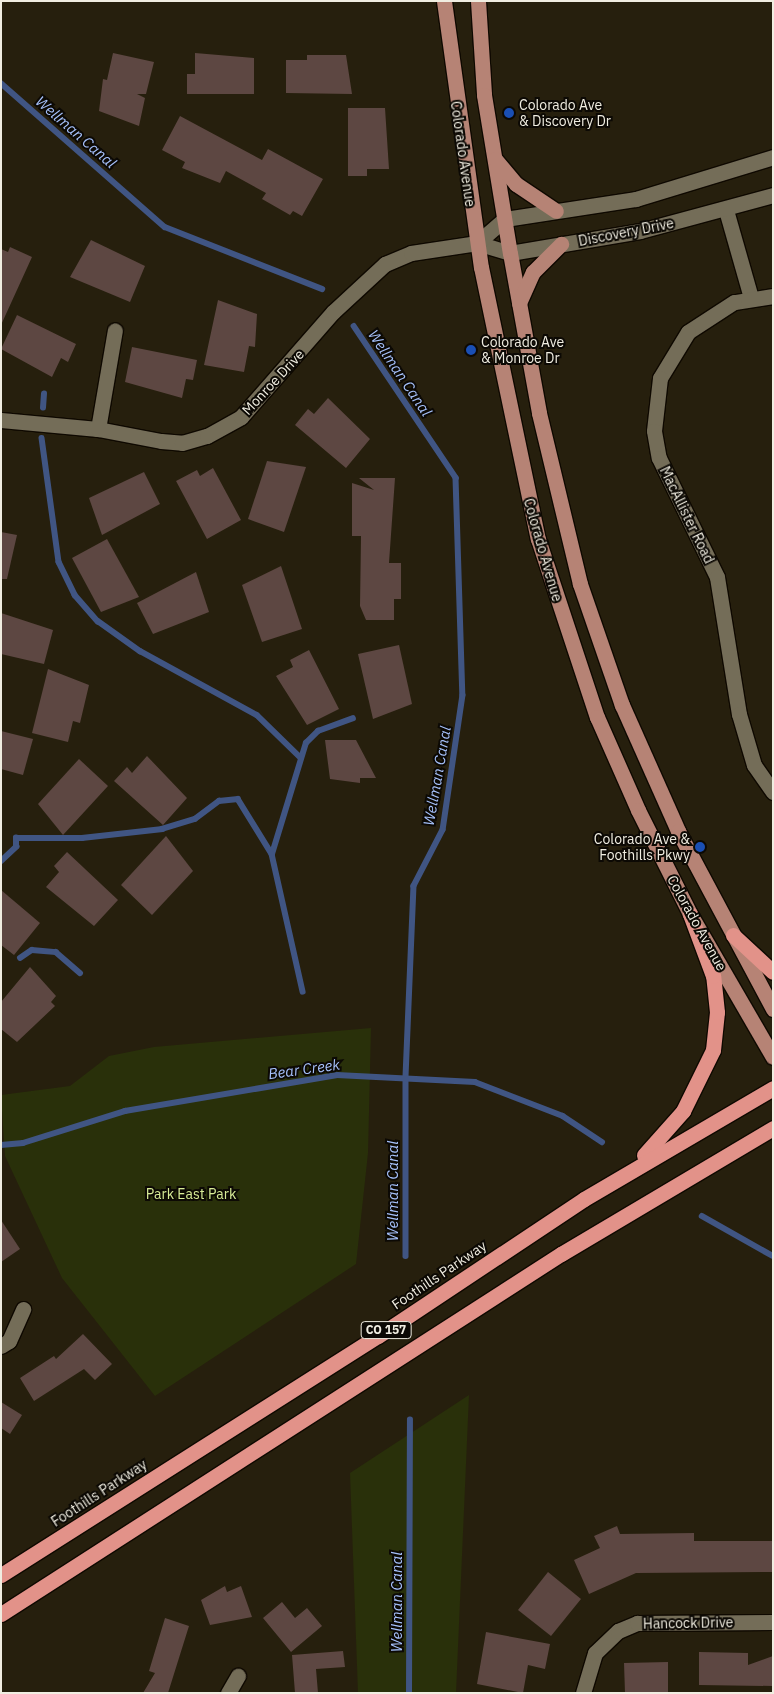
<!DOCTYPE html>
<html>
<head>
<meta charset="utf-8">
<style>
	body { margin:0 }
	#map { position:relative; width:774px; height:1694px; overflow:hidden; background:#261f0d; font-family:"IBM Plex Sans",sans-serif }
	div>[style] { position:absolute }
	[style*='--x'] { left:calc(var(--x)*1px); top:calc(var(--y)*1px); width:calc(var(--w)*1px); rotate:calc(var(--a)*1deg) }
	.green>* { inset:0; background:#29300a }
	.stream>* { height:5.5px; margin:-2.75px; padding:0 2.75px; transform-origin:2.75px; border-radius:2.75px; background:#405583 }
	.building>* { inset:0; background:#5d4742 }
	.roads { filter:drop-shadow(1px 0 #0f0900) drop-shadow(-1px 0 #0f0900) drop-shadow(0 1px #0f0900) drop-shadow(0 -1px #0f0900) }
	.minor>* { height:15px; margin:-7.5px; padding:0 7.5px; transform-origin:7.5px; border-radius:7.5px; background:#746d58 }
	.major>* { height:15px; margin:-7.5px; padding:0 7.5px; transform-origin:7.5px; border-radius:7.5px; background:#b68375 }
	.highway>* { height:15px; margin:-7.5px; padding:0 7.5px; transform-origin:7.5px; border-radius:7.5px; background:#e29289 }
	.dots>* { width:14px; height:14px; translate:-50% -50%; box-sizing:border-box; border:2px solid #0c0904; border-radius:50% }
	span { translate:-50% -50%; white-space:nowrap; text-align:center; line-height:1.15; -webkit-text-stroke:4px #0c0904; paint-order:stroke }
	.shield-label span { padding:1px 4px; background:#0c0904; border:1px solid; border-radius:4px; -webkit-text-stroke-width:0 }
	.shield-label { font-size:12px; color:#f0ede1; font-weight:700 }
	.poi-label { font-size:14px; color:#f0ede1 }
	.left { translate:0 -50%; text-align:left }
	.right { translate:-100% -50%; text-align:right }
	.street-label { font-size:14px; color:#f0ede1 }
	.park-label { font-size:14px; color:#d8ec97 }
	.water-label { font-size:15px; color:#a6c1fb; font-style:italic }
	.frame { position:absolute; inset:0; border:2px solid #f0ede1; pointer-events:none }
</style>
</head>
<body>
<div id="map">
	<div class="green">
		<div style="clip-path:polygon(371px 1028px,368px 1153px,356px 1264px,155px 1396px,62px 1278px,5px 1156px,1px 1095px,70px 1086px,109px 1056px,154px 1047px)"></div>
		<div style="clip-path:polygon(469px 1395px,456px 1693px,358px 1693px,350px 1473px)"></div>
	</div>
	<div class="stream">
		<div style="--x:1;--y:83;--w:218;--a:41.3"></div>
		<div style="--x:165;--y:227;--w:169;--a:21.5"></div>
		<div style="--x:354;--y:326;--w:183;--a:56.1"></div>
		<div style="--x:456;--y:478;--w:217;--a:88.2"></div>
		<div style="--x:463;--y:695;--w:136;--a:98.4"></div>
		<div style="--x:443;--y:830;--w:63;--a:117.4"></div>
		<div style="--x:414;--y:886;--w:193;--a:92.4"></div>
		<div style="--x:406;--y:1079;--w:177;--a:90"></div>
		<div style="--x:43;--y:408;--w:14;--a:-86"></div>
		<div style="--x:42;--y:438;--w:125;--a:82.2"></div>
		<div style="--x:59;--y:562;--w:37;--a:64"></div>
		<div style="--x:75;--y:595;--w:35;--a:49"></div>
		<div style="--x:98;--y:621;--w:52;--a:35.5"></div>
		<div style="--x:140;--y:651;--w:133;--a:28.7"></div>
		<div style="--x:257;--y:715;--w:60;--a:44.3"></div>
		<div style="--x:272;--y:854;--w:116;--a:-73"></div>
		<div style="--x:306;--y:743;--w:17;--a:-45"></div>
		<div style="--x:318;--y:731;--w:37;--a:-20"></div>
		<div style="--x:1;--y:861;--w:21;--a:-43"></div>
		<div style="--x:16;--y:847;--w:9;--a:-90"></div>
		<div style="--x:16;--y:838;--w:66;--a:0"></div>
		<div style="--x:82;--y:838;--w:81;--a:-6.4"></div>
		<div style="--x:162;--y:829;--w:34;--a:-17"></div>
		<div style="--x:195;--y:819;--w:30;--a:-37"></div>
		<div style="--x:219;--y:801;--w:19;--a:-6"></div>
		<div style="--x:238;--y:799;--w:65;--a:58.3"></div>
		<div style="--x:272;--y:854;--w:141;--a:77.3"></div>
		<div style="--x:20;--y:958;--w:14;--a:-34"></div>
		<div style="--x:32;--y:950;--w:24;--a:5"></div>
		<div style="--x:56;--y:952;--w:32;--a:41"></div>
		<div style="--x:1;--y:1145;--w:22;--a:-5"></div>
		<div style="--x:23;--y:1143;--w:107;--a:-17.4"></div>
		<div style="--x:125;--y:1111;--w:215;--a:-9.6"></div>
		<div style="--x:337;--y:1075;--w:138;--a:2.9"></div>
		<div style="--x:475;--y:1082;--w:94;--a:21.1"></div>
		<div style="--x:563;--y:1116;--w:47;--a:33.7"></div>
		<div style="--x:702;--y:1216;--w:81;--a:29.4"></div>
		<div style="--x:409;--y:1693;--w:273;--a:-89.8"></div>
	</div>
	<div class="building">
		<div style="clip-path:polygon(113px 53px,154px 62px,146px 94px,137px 94px,145px 98px,139px 126px,99px 111px,103px 79px,107px 80px)"></div>
		<div style="clip-path:polygon(195px 53px,254px 58px,254px 94px,187px 94px,187px 74px,195px 74px)"></div>
		<div style="clip-path:polygon(307px 55px,346px 55px,352px 94px,286px 93px,286px 60px,307px 60px)"></div>
		<div style="clip-path:polygon(348px 108px,385px 108px,389px 169px,367px 169px,367px 176px,348px 176px)"></div>
		<div style="clip-path:polygon(180px 116px,262px 160px,268px 149px,323px 179px,302px 216px,293px 211px,290px 215px,262px 199px,266px 193px,226px 171px,220px 183px,182px 168px,185px 162px,162px 150px)"></div>
		<div style="clip-path:polygon(91px 240px,145px 266px,130px 302px,70px 277px)"></div>
		<div style="clip-path:polygon(10px 247px,32px 257px,1px 325px,1px 249px,8px 252px)"></div>
		<div style="clip-path:polygon(218px 300px,257px 314px,255px 347px,249px 346px,244px 372px,204px 365px)"></div>
		<div style="clip-path:polygon(17px 315px,76px 344px,68px 362px,61px 358px,52px 377px,1px 349px)"></div>
		<div style="clip-path:polygon(132px 347px,197px 360px,193px 380px,186px 379px,182px 398px,125px 382px)"></div>
		<div style="clip-path:polygon(328px 398px,370px 439px,346px 468px,295px 425px,308px 409px,314px 414px)"></div>
		<div style="clip-path:polygon(267px 461px,306px 467px,284px 532px,248px 519px)"></div>
		<div style="clip-path:polygon(213px 468px,241px 520px,207px 539px,176px 481px,197px 470px,200px 476px)"></div>
		<div style="clip-path:polygon(144px 472px,160px 504px,102px 535px,89px 498px)"></div>
		<div style="clip-path:polygon(359px 478px,395px 478px,389px 563px,401px 563px,401px 599px,394px 599px,394px 620px,366px 620px,360px 606px,361px 536px,352px 536px,352px 483px,374px 490px)"></div>
		<div style="clip-path:polygon(1px 532px,17px 535px,7px 579px,1px 579px)"></div>
		<div style="clip-path:polygon(107px 539px,139px 597px,101px 612px,72px 558px)"></div>
		<div style="clip-path:polygon(281px 566px,302px 629px,262px 642px,242px 585px)"></div>
		<div style="clip-path:polygon(196px 572px,209px 612px,153px 634px,137px 603px)"></div>
		<div style="clip-path:polygon(1px 613px,53px 630px,44px 664px,1px 654px)"></div>
		<div style="clip-path:polygon(399px 645px,412px 704px,373px 719px,358px 654px)"></div>
		<div style="clip-path:polygon(309px 650px,339px 709px,307px 725px,276px 676px,293px 667px,290px 660px)"></div>
		<div style="clip-path:polygon(48px 669px,89px 685px,80px 723px,73px 721px,68px 742px,32px 733px)"></div>
		<div style="clip-path:polygon(1px 731px,33px 739px,23px 775px,1px 769px)"></div>
		<div style="clip-path:polygon(325px 740px,356px 740px,376px 778px,360px 778px,360px 783px,330px 779px)"></div>
		<div style="clip-path:polygon(147px 756px,187px 798px,163px 825px,114px 781px,127px 767px,132px 773px)"></div>
		<div style="clip-path:polygon(79px 759px,108px 786px,63px 835px,38px 804px)"></div>
		<div style="clip-path:polygon(166px 836px,193px 871px,152px 915px,121px 885px)"></div>
		<div style="clip-path:polygon(67px 852px,118px 900px,94px 926px,46px 887px,59px 872px,54px 866px)"></div>
		<div style="clip-path:polygon(1px 890px,40px 923px,14px 955px,1px 945px)"></div>
		<div style="clip-path:polygon(30px 967px,56px 996px,51px 1002px,55px 1006px,17px 1042px,1px 1029px,1px 1002px)"></div>
		<div style="clip-path:polygon(1px 1220px,20px 1249px,1px 1262px)"></div>
		<div style="clip-path:polygon(83px 1334px,112px 1364px,95px 1380px,84px 1369px,34px 1401px,20px 1378px,54px 1356px,56px 1359px)"></div>
		<div style="clip-path:polygon(1px 1402px,22px 1415px,10px 1434px,1px 1428px)"></div>
		<div style="clip-path:polygon(617px 1526px,620px 1534px,694px 1533px,694px 1541px,773px 1541px,773px 1572px,636px 1573px,589px 1594px,574px 1560px,600px 1548px,594px 1536px)"></div>
		<div style="clip-path:polygon(548px 1572px,581px 1599px,551px 1636px,518px 1610px)"></div>
		<div style="clip-path:polygon(225px 1586px,227px 1592px,241px 1586px,252px 1617px,210px 1625px,201px 1600px)"></div>
		<div style="clip-path:polygon(282px 1602px,295px 1618px,307px 1608px,322px 1626px,291px 1652px,263px 1618px)"></div>
		<div style="clip-path:polygon(165px 1618px,189px 1626px,168px 1693px,143px 1693px,155px 1673px,149px 1671px)"></div>
		<div style="clip-path:polygon(486px 1632px,550px 1644px,545px 1669px,528px 1665px,523px 1693px,477px 1684px)"></div>
		<div style="clip-path:polygon(343px 1651px,345px 1667px,316px 1669px,318px 1693px,295px 1693px,292px 1655px)"></div>
		<div style="clip-path:polygon(699px 1652px,748px 1653px,748px 1665px,773px 1656px,773px 1686px,699px 1685px)"></div>
		<div style="clip-path:polygon(668px 1662px,668px 1693px,625px 1693px,624px 1663px)"></div>
	</div>
	<div class="roads">
		<div class="minor">
			<div style="--x:726;--y:210;--w:91;--a:74.1"></div>
			<div style="--x:477;--y:243;--w:34;--a:17"></div>
			<div style="--x:510;--y:253;--w:132;--a:-9.6"></div>
			<div style="--x:640;--y:231;--w:138;--a:-15.1"></div>
			<div style="--x:773;--y:296;--w:39;--a:171"></div>
			<div style="--x:734;--y:302;--w:55;--a:146.9"></div>
			<div style="--x:688;--y:332;--w:54;--a:121.3"></div>
			<div style="--x:660;--y:378;--w:53;--a:96.5"></div>
			<div style="--x:654;--y:431;--w:27;--a:80"></div>
			<div style="--x:659;--y:458;--w:132;--a:64"></div>
			<div style="--x:717;--y:577;--w:139;--a:80.9"></div>
			<div style="--x:739;--y:714;--w:53;--a:73.6"></div>
			<div style="--x:754;--y:765;--w:33;--a:55"></div>
			<div style="--x:1;--y:420;--w:97;--a:5.3"></div>
			<div style="--x:98;--y:429;--w:64;--a:10.8"></div>
			<div style="--x:161;--y:441;--w:21;--a:5"></div>
			<div style="--x:182;--y:443;--w:26;--a:-16"></div>
			<div style="--x:207;--y:436;--w:39;--a:-29"></div>
			<div style="--x:241;--y:417;--w:140;--a:-48.8"></div>
			<div style="--x:333;--y:312;--w:71;--a:-42.7"></div>
			<div style="--x:385;--y:264;--w:28;--a:-23"></div>
			<div style="--x:411;--y:253;--w:67;--a:-8.6"></div>
			<div style="--x:477;--y:243;--w:37;--a:-41"></div>
			<div style="--x:505;--y:219;--w:133;--a:-8.7"></div>
			<div style="--x:636;--y:199;--w:143;--a:-17"></div>
			<div style="--x:98;--y:429;--w:100;--a:-80.3"></div>
			<div style="--x:1;--y:1346;--w:9;--a:-32"></div>
			<div style="--x:9;--y:1341;--w:35;--a:-66"></div>
			<div style="--x:228;--y:1693;--w:20;--a:-60"></div>
			<div style="--x:583;--y:1693;--w:42;--a:-73.3"></div>
			<div style="--x:595;--y:1653;--w:32;--a:-44"></div>
			<div style="--x:618;--y:1631;--w:21;--a:-23"></div>
			<div style="--x:637;--y:1623;--w:136;--a:-0.4"></div>
		</div>
		<div class="major">
			<div style="--x:444;--y:1;--w:269;--a:82.1"></div>
			<div style="--x:481;--y:267;--w:278;--a:78.2"></div>
			<div style="--x:538;--y:539;--w:188;--a:71.7"></div>
			<div style="--x:597;--y:717;--w:102;--a:66.2"></div>
			<div style="--x:638;--y:810;--w:116;--a:63.4"></div>
			<div style="--x:690;--y:914;--w:165;--a:59.9"></div>
			<div style="--x:478;--y:1;--w:94;--a:86.3"></div>
			<div style="--x:484;--y:95;--w:160;--a:80.7"></div>
			<div style="--x:510;--y:253;--w:163;--a:79.7"></div>
			<div style="--x:539;--y:413;--w:176;--a:76.5"></div>
			<div style="--x:580;--y:584;--w:128;--a:70.9"></div>
			<div style="--x:622;--y:705;--w:138;--a:66"></div>
			<div style="--x:678;--y:831;--w:202;--a:61.9"></div>
			<div style="--x:495;--y:159;--w:33;--a:50"></div>
			<div style="--x:516;--y:184;--w:48;--a:34"></div>
			<div style="--x:519;--y:303;--w:34;--a:-66"></div>
			<div style="--x:533;--y:272;--w:40;--a:-45"></div>
		</div>
		<div class="highway">
			<div style="--x:733;--y:935;--w:54;--a:42.8"></div>
			<div style="--x:644;--y:1155;--w:59;--a:-48.4"></div>
			<div style="--x:683;--y:1111;--w:68;--a:-63.8"></div>
			<div style="--x:713;--y:1050;--w:38;--a:-84"></div>
			<div style="--x:717;--y:1012;--w:36;--a:-96"></div>
			<div style="--x:713;--y:976;--w:66;--a:-110.4"></div>
			<div style="--x:1;--y:1575;--w:446;--a:-32.4"></div>
			<div style="--x:378;--y:1336;--w:247;--a:-33.6"></div>
			<div style="--x:584;--y:1199;--w:219;--a:-30.4"></div>
			<div style="--x:1;--y:1614;--w:666;--a:-32.74"></div>
			<div style="--x:561;--y:1254;--w:247;--a:-30.7"></div>
		</div>
	</div>
	<div class="dots">
		<div style="left:509px;top:113px;background:#1a4fb4"></div>
		<div style="left:471px;top:350px;background:#1a4fb4"></div>
		<div style="left:700px;top:847px;background:#1a4fb4"></div>
	</div>
	<div class="shield-label">
		<span style="left:386px;top:1330px">CO 157</span>
	</div>
	<div class="poi-label">
		<span class="left" style="left:519px;top:113px">Colorado Ave<br>&amp; Discovery Dr</span>
		<span class="left" style="left:481px;top:350px">Colorado Ave<br>&amp; Monroe Dr</span>
		<span class="right" style="left:690px;top:847px">Colorado Ave &amp;<br>Foothills Pkwy</span>
	</div>
	<div class="street-label">
		<span style="left:463px;top:154px;rotate:82deg">Colorado Avenue</span>
		<span style="left:626px;top:232px;rotate:-11deg">Discovery Drive</span>
		<span style="left:273px;top:382px;rotate:-47deg">Monroe Drive</span>
		<span style="left:687px;top:515px;rotate:64deg">MacAllister Road</span>
		<span style="left:543px;top:550px;rotate:74deg">Colorado Avenue</span>
		<span style="left:697px;top:923px;rotate:61deg">Colorado Avenue</span>
		<span style="left:439px;top:1275px;rotate:-34deg">Foothills Parkway</span>
		<span style="left:99px;top:1493px;rotate:-33deg">Foothills Parkway</span>
		<span style="left:688px;top:1623px;rotate:-1deg">Hancock Drive</span>
	</div>
	<div class="park-label">
		<span style="left:191px;top:1194px">Park East Park</span>
	</div>
	<div class="water-label">
		<span style="left:76px;top:132px;rotate:41deg">Wellman Canal</span>
		<span style="left:400px;top:373px;rotate:56deg">Wellman Canal</span>
		<span style="left:437px;top:776px;rotate:-80deg">Wellman Canal</span>
		<span style="left:304px;top:1069px;rotate:-8deg">Bear Creek</span>
		<span style="left:393px;top:1191px;rotate:-90deg">Wellman Canal</span>
		<span style="left:397px;top:1602px;rotate:-90deg">Wellman Canal</span>
	</div>
	<div class="frame"></div>
</div>
</body>
</html>
